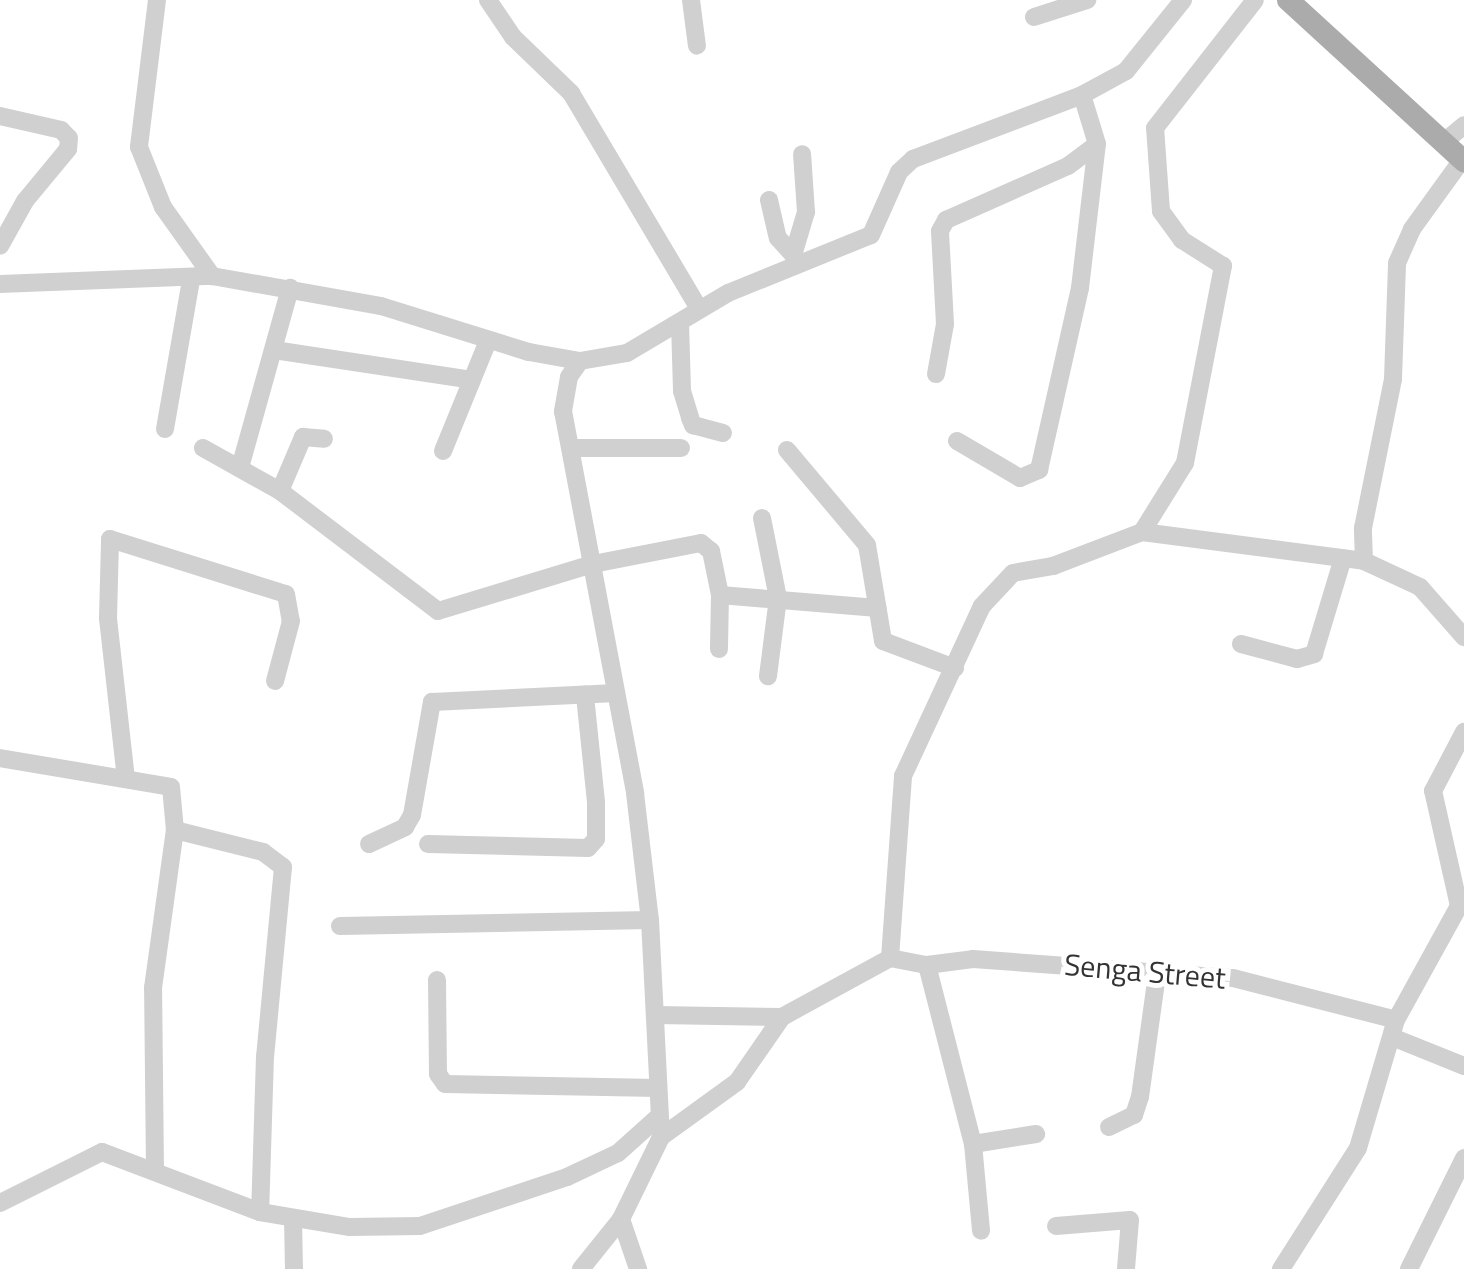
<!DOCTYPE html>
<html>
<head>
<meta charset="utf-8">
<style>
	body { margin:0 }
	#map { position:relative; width:1464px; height:1269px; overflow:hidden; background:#fff; font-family:"Titillium Web",sans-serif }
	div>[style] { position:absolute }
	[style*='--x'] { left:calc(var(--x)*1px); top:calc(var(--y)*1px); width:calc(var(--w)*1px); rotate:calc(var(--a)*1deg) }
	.minor>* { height:18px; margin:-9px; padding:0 9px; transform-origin:9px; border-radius:9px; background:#d0d0d0 }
	.major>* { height:22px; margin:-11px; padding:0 11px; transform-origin:11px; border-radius:11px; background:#ababab }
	span { translate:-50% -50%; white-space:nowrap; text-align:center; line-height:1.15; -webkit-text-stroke:10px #fff; paint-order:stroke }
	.street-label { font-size:30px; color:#333 }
</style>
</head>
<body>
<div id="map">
	<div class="minor">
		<div style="--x:157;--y:0;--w:148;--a:97"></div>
		<div style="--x:139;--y:147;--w:65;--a:68.2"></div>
		<div style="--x:163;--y:207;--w:85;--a:54.6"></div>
		<div style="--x:488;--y:0;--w:45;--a:56"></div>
		<div style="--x:513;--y:37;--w:81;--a:44"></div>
		<div style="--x:571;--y:93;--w:251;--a:59.3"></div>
		<div style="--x:691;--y:0;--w:46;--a:82.6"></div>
		<div style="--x:1034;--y:17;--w:56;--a:-17.8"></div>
		<div style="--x:0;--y:116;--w:63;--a:12.9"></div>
		<div style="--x:61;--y:130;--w:11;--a:45"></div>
		<div style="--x:69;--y:138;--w:11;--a:95"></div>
		<div style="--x:68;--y:149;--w:67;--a:129.6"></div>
		<div style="--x:25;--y:201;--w:51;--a:119.1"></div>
		<div style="--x:1444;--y:142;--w:26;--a:-40"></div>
		<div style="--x:769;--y:200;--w:39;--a:77"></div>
		<div style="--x:778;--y:238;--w:30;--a:48"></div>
		<div style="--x:794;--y:252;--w:42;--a:-73.3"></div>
		<div style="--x:806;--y:212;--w:58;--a:-93.9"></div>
		<div style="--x:0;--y:284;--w:212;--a:-2.2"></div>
		<div style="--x:212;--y:276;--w:172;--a:10.1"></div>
		<div style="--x:381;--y:306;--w:155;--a:17.3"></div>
		<div style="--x:529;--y:352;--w:52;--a:10"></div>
		<div style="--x:580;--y:361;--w:48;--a:-9.7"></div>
		<div style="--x:627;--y:353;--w:117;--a:-30.7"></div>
		<div style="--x:728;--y:293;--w:154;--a:-22.1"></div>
		<div style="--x:871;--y:235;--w:69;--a:-66"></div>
		<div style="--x:899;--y:172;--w:19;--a:-43"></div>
		<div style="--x:913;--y:159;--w:181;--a:-20.7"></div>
		<div style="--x:1082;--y:95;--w:50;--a:-28.6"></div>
		<div style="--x:1126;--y:71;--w:91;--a:-51.2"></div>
		<div style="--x:680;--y:323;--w:68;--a:88.3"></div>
		<div style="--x:682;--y:391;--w:28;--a:73"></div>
		<div style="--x:690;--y:418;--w:8;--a:67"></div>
		<div style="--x:693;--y:425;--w:31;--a:15"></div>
		<div style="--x:274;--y:350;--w:200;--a:8.6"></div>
		<div style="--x:580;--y:361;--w:19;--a:125"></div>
		<div style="--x:569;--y:377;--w:35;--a:100"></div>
		<div style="--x:563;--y:411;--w:389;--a:79.3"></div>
		<div style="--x:635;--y:793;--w:128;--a:83.3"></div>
		<div style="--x:650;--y:920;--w:217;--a:87.1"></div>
		<div style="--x:936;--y:374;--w:51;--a:-79.8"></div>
		<div style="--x:945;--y:324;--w:93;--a:-93.1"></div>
		<div style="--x:940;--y:231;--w:13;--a:-61"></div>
		<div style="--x:946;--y:220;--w:133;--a:-23.9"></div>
		<div style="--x:1068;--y:166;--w:36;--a:-37"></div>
		<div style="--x:1097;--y:144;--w:51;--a:-107"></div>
		<div style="--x:165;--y:429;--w:151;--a:-80.1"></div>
		<div style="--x:957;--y:441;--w:73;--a:30.4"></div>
		<div style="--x:1020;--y:478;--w:21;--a:-23"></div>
		<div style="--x:1039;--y:470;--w:187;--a:-77.3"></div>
		<div style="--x:1080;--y:288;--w:145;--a:-83.3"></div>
		<div style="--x:203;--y:448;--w:88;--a:29.2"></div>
		<div style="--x:280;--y:491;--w:198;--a:37.2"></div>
		<div style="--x:438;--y:611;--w:162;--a:-16.9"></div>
		<div style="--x:593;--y:564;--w:110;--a:-11"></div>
		<div style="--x:701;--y:543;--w:13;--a:39"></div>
		<div style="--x:711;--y:551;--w:45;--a:78.4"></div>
		<div style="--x:720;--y:595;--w:54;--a:91.1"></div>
		<div style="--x:574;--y:448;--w:107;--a:0"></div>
		<div style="--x:787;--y:450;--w:124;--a:49.9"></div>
		<div style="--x:867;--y:545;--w:97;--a:80.5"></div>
		<div style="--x:883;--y:641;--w:77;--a:20.6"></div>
		<div style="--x:443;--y:451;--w:119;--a:-67.8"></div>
		<div style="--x:241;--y:464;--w:183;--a:-74.4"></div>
		<div style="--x:280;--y:491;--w:59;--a:-66.9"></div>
		<div style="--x:303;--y:437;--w:21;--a:5"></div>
		<div style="--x:762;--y:518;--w:82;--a:78.7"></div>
		<div style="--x:778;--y:598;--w:79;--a:97.3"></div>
		<div style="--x:1142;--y:532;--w:224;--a:7.4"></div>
		<div style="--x:1364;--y:561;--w:62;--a:24.9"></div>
		<div style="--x:1420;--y:587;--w:67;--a:48.7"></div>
		<div style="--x:1364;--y:561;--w:33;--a:-92"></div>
		<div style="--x:1363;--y:528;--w:152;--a:-78.6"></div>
		<div style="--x:1393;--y:379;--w:116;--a:-88"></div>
		<div style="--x:1397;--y:263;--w:37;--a:-66"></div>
		<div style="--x:1412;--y:229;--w:85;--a:-54.1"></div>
		<div style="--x:720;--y:595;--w:158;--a:4.7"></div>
		<div style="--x:1241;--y:644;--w:58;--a:15"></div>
		<div style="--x:1297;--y:659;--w:18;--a:-16"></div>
		<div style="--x:1314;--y:654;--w:100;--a:-73.2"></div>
		<div style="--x:0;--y:758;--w:173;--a:9.6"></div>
		<div style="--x:171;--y:787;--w:43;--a:84.7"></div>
		<div style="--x:175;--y:830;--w:91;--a:14"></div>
		<div style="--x:263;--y:852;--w:25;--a:37"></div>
		<div style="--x:283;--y:867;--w:190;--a:95.4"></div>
		<div style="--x:265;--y:1056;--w:156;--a:91.8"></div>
		<div style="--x:126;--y:779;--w:162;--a:-96.4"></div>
		<div style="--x:108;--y:618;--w:79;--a:-88.5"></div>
		<div style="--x:110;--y:539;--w:184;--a:17.4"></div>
		<div style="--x:286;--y:594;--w:27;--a:80"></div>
		<div style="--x:291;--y:621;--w:62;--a:104.9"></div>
		<div style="--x:369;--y:844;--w:40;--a:-25"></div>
		<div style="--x:405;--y:827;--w:14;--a:-60"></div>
		<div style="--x:412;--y:815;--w:115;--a:-80"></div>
		<div style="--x:432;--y:702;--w:184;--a:-2.8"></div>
		<div style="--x:428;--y:844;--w:160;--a:1.4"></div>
		<div style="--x:588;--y:848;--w:12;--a:-48"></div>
		<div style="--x:596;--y:839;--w:37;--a:-90"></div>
		<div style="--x:596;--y:802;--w:108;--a:-95.9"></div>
		<div style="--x:340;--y:926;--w:310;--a:-1.1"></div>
		<div style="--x:890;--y:958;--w:182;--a:-85.9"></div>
		<div style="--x:903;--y:776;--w:187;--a:-65.1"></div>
		<div style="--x:982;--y:606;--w:45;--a:-46.8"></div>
		<div style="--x:1013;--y:573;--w:41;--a:-9.9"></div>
		<div style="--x:1053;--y:566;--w:95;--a:-20.9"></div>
		<div style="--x:1142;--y:532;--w:81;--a:-58.1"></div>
		<div style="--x:1185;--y:463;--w:201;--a:-79.1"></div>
		<div style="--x:1223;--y:266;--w:49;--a:-147.6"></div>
		<div style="--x:1182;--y:240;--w:36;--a:-126"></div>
		<div style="--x:1161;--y:211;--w:83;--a:-94.1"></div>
		<div style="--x:1155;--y:128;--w:162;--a:-52"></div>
		<div style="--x:890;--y:958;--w:38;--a:11"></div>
		<div style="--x:927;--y:965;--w:46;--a:-7.4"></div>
		<div style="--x:973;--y:959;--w:261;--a:4.2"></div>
		<div style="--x:1233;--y:978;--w:168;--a:14.4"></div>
		<div style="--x:927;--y:965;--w:185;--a:75.6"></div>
		<div style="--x:973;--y:1144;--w:64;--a:-9"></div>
		<div style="--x:437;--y:980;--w:94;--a:89.4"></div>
		<div style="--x:438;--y:1074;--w:12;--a:55"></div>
		<div style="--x:445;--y:1084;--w:213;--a:1.1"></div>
		<div style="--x:655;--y:1015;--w:127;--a:0.9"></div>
		<div style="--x:1392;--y:1037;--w:78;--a:21.9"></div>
		<div style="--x:1109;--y:1127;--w:28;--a:-26"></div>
		<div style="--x:1134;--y:1115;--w:19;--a:-72"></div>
		<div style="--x:1140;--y:1097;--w:124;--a:-82.1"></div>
		<div style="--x:973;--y:1144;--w:87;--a:84.7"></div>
		<div style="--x:155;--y:1171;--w:183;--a:-90.6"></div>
		<div style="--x:153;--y:988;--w:160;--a:-82.1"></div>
		<div style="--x:0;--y:1203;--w:114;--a:-26.6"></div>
		<div style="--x:102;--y:1152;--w:169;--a:20.8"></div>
		<div style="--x:260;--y:1212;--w:91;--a:9.5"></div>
		<div style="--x:350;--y:1227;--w:70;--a:-0.8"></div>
		<div style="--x:420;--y:1226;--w:155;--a:-18.4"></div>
		<div style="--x:567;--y:1177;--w:56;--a:-25.2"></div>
		<div style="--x:618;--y:1153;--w:52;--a:-41.9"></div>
		<div style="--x:293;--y:1218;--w:51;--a:88.9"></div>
		<div style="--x:621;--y:1219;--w:53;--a:71.2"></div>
		<div style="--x:1056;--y:1226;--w:74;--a:-4.6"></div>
		<div style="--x:1130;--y:1220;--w:49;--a:94.7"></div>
		<div style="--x:581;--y:1269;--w:64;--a:-51.3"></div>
		<div style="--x:621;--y:1219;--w:91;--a:-64"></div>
		<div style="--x:661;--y:1137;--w:94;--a:-35.9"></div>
		<div style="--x:737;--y:1082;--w:79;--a:-55.3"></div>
		<div style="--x:782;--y:1017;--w:123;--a:-28.6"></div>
		<div style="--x:1281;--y:1269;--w:143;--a:-57.5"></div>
		<div style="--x:1358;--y:1148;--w:134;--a:-73.5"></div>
		<div style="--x:1396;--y:1020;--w:130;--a:-61.1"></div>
		<div style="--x:1459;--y:906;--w:118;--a:-102.7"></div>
		<div style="--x:1433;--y:791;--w:67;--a:-62.3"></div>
		<div style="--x:1409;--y:1269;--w:124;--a:-63.6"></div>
	</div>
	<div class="major">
		<div style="--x:1288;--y:0;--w:239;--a:42.5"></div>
	</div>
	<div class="street-label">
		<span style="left:1145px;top:971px;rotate:5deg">Senga Street</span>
	</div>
</div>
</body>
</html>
